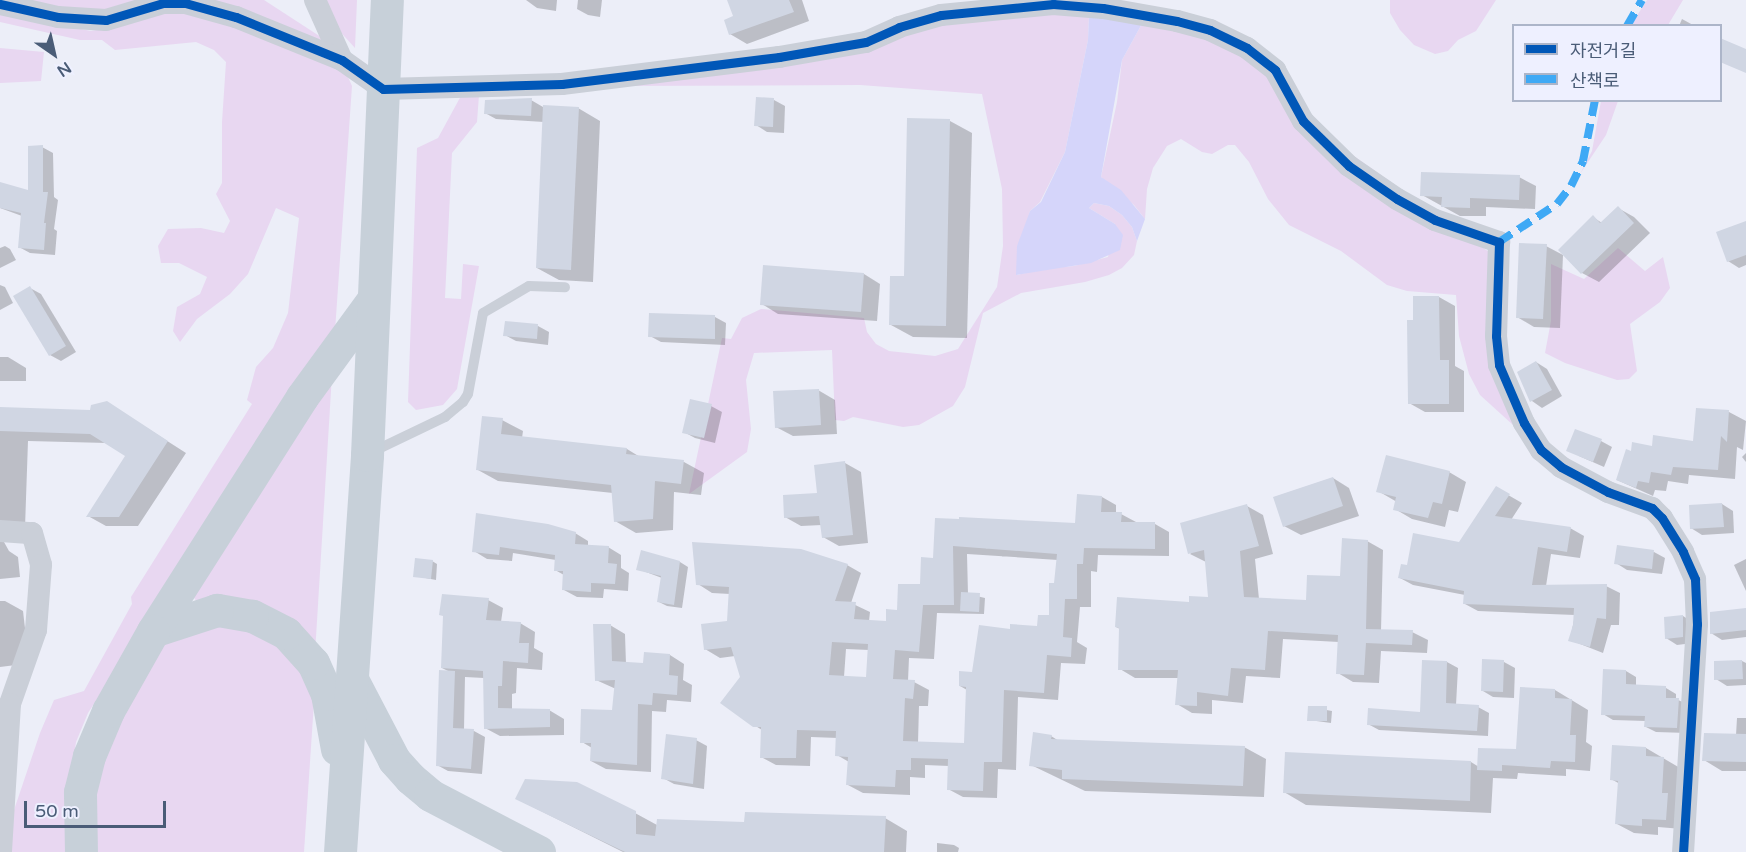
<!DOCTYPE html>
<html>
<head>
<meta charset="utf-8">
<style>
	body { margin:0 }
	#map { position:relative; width:1746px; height:852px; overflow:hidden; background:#eceef8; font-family:"Varela Round","Noto Sans KR",sans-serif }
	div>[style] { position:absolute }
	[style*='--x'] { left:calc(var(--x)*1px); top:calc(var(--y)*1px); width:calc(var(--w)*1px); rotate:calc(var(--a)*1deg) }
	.green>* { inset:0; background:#e8d7f1 }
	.sand>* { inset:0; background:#d5d5fa }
	.shadow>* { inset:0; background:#0003 }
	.building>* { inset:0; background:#d0d6e3 }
	.lane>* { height:10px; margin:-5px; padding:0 5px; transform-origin:5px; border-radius:5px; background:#cacfd8 }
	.street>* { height:22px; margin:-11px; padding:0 11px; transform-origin:11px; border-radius:11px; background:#cacfd8 }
	.highway>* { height:33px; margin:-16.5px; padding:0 16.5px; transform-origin:16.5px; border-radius:16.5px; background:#c7d0d9 }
	.quiet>* { height:8px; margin-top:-4px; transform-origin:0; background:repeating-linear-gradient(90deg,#3fa9f5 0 15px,transparent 0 23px) }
	.cycleway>* { height:9px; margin:-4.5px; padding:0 4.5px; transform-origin:4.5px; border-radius:4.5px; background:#0057b8 }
	span { translate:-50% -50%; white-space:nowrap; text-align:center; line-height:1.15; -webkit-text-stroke:6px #eef0ff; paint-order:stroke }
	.legend { position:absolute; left:1512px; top:24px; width:210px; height:78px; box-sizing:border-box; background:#eef0ff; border:2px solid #acb5c9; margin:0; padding:8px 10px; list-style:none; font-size:18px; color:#4a5c77 }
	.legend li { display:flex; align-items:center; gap:12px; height:30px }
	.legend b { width:30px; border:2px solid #acb5c9 }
	.north { position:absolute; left:24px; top:24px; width:60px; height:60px; -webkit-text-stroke:4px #eef0ff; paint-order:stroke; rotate:146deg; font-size:16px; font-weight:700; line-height:24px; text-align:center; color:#4a5c77 }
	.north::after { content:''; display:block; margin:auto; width:21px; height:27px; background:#4a5c77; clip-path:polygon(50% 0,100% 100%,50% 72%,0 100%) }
	.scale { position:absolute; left:24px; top:801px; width:142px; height:27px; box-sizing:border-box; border:3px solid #4a5c77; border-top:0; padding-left:8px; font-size:18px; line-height:21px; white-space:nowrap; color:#4a5c77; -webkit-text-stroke:4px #eef0ff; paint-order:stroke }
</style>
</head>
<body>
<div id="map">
	<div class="green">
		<div style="clip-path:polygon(14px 0,155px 0,105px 15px)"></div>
		<div style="clip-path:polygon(198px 0,264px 0,324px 39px,324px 43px)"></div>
		<div style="clip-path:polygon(323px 0,357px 0,355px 48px,335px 26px)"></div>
		<div style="clip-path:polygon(1390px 0,1496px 0,1476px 31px,1458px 40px,1448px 51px,1435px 54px,1414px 45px,1400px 30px,1390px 13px)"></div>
		<div style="clip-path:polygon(1647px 0,1683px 0,1668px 25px,1631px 25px)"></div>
		<div style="clip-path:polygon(189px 11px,328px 61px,348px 77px,352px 86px,335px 331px,88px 713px,76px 742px,72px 772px,67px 852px,11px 852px,14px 810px,40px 733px,54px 700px,84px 691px,132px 604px,131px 597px,252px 404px,247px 400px,256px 367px,273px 348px,288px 313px,299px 218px,276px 208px,248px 274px,230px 294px,197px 319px,180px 342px,173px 331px,177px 307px,200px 294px,207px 277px,179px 263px,161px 263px,158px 246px,168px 229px,201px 228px,224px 233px,230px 221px,216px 194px,222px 183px,222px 122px,226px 62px,214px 50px,196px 42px,115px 50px,102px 40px,80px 40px,0 22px,0 13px,91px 31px,109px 28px,148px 15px)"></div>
		<div style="clip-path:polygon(1060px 11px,1089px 16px,1088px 40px,1065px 152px,1040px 202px,1030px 211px,1017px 275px,1043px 269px,1074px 266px,1108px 257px,1115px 224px,1089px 208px,1094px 203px,1109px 206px,1122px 215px,1132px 227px,1137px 241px,1134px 255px,1122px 268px,1109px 275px,1085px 282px,1021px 293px,983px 313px,965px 387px,953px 406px,919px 425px,903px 427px,853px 417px,844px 421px,835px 420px,832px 350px,754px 353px,746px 380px,751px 429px,747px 452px,689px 494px,722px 338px,731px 339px,742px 318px,761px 309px,864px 318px,867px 332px,876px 344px,889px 351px,935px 356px,958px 349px,997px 287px,1003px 246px,1002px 189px,982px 94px,860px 85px,611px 86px,932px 26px)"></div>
		<div style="clip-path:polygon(1144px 20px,1192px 31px,1265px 69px,1295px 114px,1489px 252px,1491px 346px,1533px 443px,1480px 395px,1469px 374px,1459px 336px,1456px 295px,1407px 291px,1387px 285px,1341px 251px,1289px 225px,1268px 199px,1249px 162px,1235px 145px,1228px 145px,1212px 154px,1202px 152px,1181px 139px,1167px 146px,1153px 168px,1147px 189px,1145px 219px,1134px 205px,1101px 177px,1117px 102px,1122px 60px)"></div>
		<div style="clip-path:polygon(0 48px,44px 52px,41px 81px,0 83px)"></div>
		<div style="clip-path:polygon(462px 94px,479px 95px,477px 122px,452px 153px,445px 298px,461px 299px,463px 264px,479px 266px,457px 389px,443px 405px,416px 410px,408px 402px,417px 148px,438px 138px)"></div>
		<div style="clip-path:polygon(1601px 101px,1618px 101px,1606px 135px,1580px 174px,1592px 151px)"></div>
		<div style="clip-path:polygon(1618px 248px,1645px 271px,1663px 257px,1670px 288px,1660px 302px,1630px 324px,1637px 371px,1629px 379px,1617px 380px,1565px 363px,1545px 353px,1551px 321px,1551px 264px,1584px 279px)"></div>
		<div style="clip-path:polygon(332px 366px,331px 391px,315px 654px,198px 604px,188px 588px)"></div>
		<div style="clip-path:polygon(214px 622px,278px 640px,315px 687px,304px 852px,98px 852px,94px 813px,98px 758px,158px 645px)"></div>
	</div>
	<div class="sand">
		<div style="clip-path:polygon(1089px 16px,1144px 20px,1122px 60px,1101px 177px,1121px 190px,1145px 219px,1137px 241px,1132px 227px,1122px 215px,1109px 206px,1094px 203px,1089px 208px,1115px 224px,1123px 235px,1120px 250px,1091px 263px,1016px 275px,1017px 246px,1030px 211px,1041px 202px,1065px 152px,1088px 40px)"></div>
	</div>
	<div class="shadow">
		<div style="clip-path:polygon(526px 0,557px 0,556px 11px,537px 8px)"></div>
		<div style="clip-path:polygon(578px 0,602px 0,600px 17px,588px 15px,577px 9px)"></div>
		<div style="clip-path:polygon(729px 0,802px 0,809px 21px,747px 44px,730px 34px,735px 17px)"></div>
		<div style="clip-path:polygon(1682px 19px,1693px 25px,1693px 26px,1679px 26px)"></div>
		<div style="clip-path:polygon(531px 100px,543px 107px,578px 108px,600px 121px,593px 282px,559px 280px,537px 268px,544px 122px,496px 119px,485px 113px)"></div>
		<div style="clip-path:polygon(774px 100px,785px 106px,784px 133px,767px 132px,756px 125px)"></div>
		<div style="clip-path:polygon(950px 121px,972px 133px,967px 338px,913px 337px,891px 325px)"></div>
		<div style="clip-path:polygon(42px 147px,53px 153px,54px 197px,58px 200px,54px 229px,57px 231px,55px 255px,30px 253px,19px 247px,22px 216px,0 208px,0 184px,30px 192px)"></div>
		<div style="clip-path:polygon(1519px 177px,1536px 186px,1535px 209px,1486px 207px,1486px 216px,1460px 216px,1422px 195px)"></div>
		<div style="clip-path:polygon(1618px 208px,1634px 217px,1650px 233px,1599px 282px,1582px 273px,1560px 250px,1593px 217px,1602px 223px)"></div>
		<div style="clip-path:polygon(1746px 224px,1746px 265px,1739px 268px,1728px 261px)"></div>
		<div style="clip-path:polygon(5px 246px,10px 249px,16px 260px,0 268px,0 248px)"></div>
		<div style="clip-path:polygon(1546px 246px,1563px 255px,1560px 328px,1534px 327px,1517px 317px)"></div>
		<div style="clip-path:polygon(864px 274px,880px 284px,877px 321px,778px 314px,762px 304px)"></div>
		<div style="clip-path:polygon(0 285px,5px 287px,13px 303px,0 310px)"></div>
		<div style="clip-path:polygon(30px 288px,41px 294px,76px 352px,61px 361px,50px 355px)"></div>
		<div style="clip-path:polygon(1439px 297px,1455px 306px,1455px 366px,1464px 371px,1464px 412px,1425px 412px,1409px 403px,1414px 322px)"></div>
		<div style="clip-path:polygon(715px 317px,726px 323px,725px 345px,661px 342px,650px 336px)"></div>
		<div style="clip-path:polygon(538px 326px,549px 332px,548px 345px,516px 341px,505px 335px)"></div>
		<div style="clip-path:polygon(0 357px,8px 357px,26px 368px,26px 381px,0 381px)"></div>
		<div style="clip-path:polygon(1536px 362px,1547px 369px,1562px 396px,1542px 408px,1532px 401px,1519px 372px)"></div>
		<div style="clip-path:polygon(818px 390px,835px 400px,837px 434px,793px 436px,776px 427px)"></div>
		<div style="clip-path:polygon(711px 406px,722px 412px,715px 443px,695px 438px,684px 432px)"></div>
		<div style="clip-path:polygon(0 409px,125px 414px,186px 453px,138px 526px,106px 526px,88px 516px,127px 456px,107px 443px,28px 441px,25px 528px,4px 542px,9px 551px,18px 557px,20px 577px,0 579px)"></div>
		<div style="clip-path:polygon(1698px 409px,1729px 412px,1746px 421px,1743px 450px,1737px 447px,1735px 479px,1689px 475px,1688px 484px,1668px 481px,1666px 491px,1655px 490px,1653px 496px,1617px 480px,1632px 453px,1653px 447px,1695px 442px)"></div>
		<div style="clip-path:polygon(502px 420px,523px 431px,522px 438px,627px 449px,640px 457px,684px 462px,704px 473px,701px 495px,674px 492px,673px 530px,636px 533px,615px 521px,613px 493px,498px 481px,478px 470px)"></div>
		<div style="clip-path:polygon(1601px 441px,1612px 447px,1604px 467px,1579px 456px)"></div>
		<div style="clip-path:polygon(1746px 453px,1746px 462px,1742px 457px)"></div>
		<div style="clip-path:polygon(845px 463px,861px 472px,868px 543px,839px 546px,823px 537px,822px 525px,801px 526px,785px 517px,819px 494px)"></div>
		<div style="clip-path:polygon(1449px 472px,1466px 482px,1458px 512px,1449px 510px,1445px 527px,1412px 519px,1395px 509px,1397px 502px,1378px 491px)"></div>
		<div style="clip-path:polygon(1333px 478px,1349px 488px,1359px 516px,1301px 535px,1284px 526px)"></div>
		<div style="clip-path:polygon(1496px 488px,1522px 503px,1511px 520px,1570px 528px,1584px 536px,1580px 558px,1551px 554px,1546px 586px,1606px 586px,1620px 593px,1619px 625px,1611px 625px,1603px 653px,1570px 640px,1575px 615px,1478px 611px,1465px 604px,1465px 595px,1413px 585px,1400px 578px,1408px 567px,1460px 544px)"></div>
		<div style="clip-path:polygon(evenodd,1102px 497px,1116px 505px,1116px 514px,1121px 514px,1136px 522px,1155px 524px,1169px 532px,1169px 556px,1098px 555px,1097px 572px,1091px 571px,1091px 607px,1080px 607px,1077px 642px,1087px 648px,1085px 664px,1061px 663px,1058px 700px,1018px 697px,1016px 770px,998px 769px,997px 798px,963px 797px,948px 789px,949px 766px,925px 765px,925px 778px,910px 777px,910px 795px,863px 793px,848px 785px,849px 762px,837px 755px,838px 738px,811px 737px,810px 766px,776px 765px,761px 757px,762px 730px,754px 725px,735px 656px,720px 658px,705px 649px,729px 622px,730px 594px,712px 593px,698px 584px,847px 565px,861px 573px,851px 603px,870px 612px,869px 621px,887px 622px,921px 586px,935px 560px,937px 520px,1076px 524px,1102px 497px,967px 554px,1058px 560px,1051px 617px,1039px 627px,1011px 630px,960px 686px,967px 690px,966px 745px,918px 743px,919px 706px,928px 706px,929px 690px,914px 682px,908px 681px,909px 658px,934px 659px,937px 613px,984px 614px,985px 598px,968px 594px,967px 554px,1102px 497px,846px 649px,869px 650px,867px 679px,844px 677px,846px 649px)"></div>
		<div style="clip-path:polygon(1722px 504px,1733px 511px,1734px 533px,1702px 535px,1691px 528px,1690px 506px)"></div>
		<div style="clip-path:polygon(1247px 506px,1263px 515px,1273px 554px,1255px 559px,1259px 599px,1307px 601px,1342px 578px,1367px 541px,1383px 550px,1381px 631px,1412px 632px,1428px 640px,1427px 653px,1381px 651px,1379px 683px,1353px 682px,1338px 673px,1339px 642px,1283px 639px,1280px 678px,1246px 676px,1243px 703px,1212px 700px,1212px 714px,1192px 713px,1177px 704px,1179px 678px,1135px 678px,1120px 669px,1120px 629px,1116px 627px,1210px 598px,1206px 562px,1190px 554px)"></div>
		<div style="clip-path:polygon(575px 533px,588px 541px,588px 547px,608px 547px,621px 555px,621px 568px,629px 573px,628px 591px,604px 589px,603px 598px,577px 597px,564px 590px,564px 575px,555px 570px,556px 560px,513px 553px,512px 561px,487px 559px,474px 551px)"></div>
		<div style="clip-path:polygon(1654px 552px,1665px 558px,1662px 574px,1627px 570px,1616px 563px)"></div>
		<div style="clip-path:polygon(1746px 559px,1746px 591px,1734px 565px)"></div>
		<div style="clip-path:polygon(432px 561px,437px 564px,436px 580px,415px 576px)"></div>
		<div style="clip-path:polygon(680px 562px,688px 567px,682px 608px,667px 606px,659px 602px,662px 578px,638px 569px)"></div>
		<div style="clip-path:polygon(488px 600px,503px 608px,501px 622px,520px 623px,535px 632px,534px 648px,543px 653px,542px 670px,517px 668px,516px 693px,512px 694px,512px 710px,549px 710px,564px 719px,564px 735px,500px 736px,485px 728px,484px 678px,465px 677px,464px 730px,474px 731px,485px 737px,482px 774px,448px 771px,437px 765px,450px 672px,442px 668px)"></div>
		<div style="clip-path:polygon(0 601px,5px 601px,23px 611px,28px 654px,24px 664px,0 667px)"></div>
		<div style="clip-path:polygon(1746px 610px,1746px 637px,1722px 640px,1711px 633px)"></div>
		<div style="clip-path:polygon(1683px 616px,1694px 623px,1693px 643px,1677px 645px,1666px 638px)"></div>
		<div style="clip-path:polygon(610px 625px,625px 634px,626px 664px,644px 665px,670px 655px,684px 664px,683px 680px,692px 685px,691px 702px,667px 700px,666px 712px,652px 711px,651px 772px,606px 769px,591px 761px,592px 748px,582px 742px,614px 712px,616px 689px,596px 680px)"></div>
		<div style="clip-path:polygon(1742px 661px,1746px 663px,1746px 685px,1727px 686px,1716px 679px)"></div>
		<div style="clip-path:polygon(1447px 662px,1458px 668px,1456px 705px,1478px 707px,1489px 713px,1488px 736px,1379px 730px,1368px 724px,1422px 714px)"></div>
		<div style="clip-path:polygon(1504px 662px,1515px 668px,1514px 698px,1493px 697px,1483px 691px)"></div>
		<div style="clip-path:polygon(1626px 671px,1636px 677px,1636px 686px,1666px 688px,1676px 694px,1676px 699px,1689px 705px,1687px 733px,1656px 732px,1646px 727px,1646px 721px,1613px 720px,1603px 714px)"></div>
		<div style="clip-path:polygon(1555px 690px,1588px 710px,1586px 742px,1592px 746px,1590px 771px,1566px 769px,1566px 776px,1518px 773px,1517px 779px,1493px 778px,1491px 813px,1306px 805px,1284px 792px,1471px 762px,1479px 767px,1518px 751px)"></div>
		<div style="clip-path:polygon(1310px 707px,1332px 711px,1331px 723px,1309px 720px)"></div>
		<div style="clip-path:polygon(1737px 718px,1746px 718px,1746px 771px,1722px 771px,1704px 760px,1736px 735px)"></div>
		<div style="clip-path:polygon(1051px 736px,1059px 741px,1244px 747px,1266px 759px,1264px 797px,1085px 791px,1031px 765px)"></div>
		<div style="clip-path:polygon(696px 740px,707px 746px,704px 789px,674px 784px,663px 778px)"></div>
		<div style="clip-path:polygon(1646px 748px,1680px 768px,1682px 829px,1658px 827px,1658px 835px,1634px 833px,1617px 824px,1620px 784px,1611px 779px)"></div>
		<div style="clip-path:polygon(517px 799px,635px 813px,657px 825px,885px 818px,907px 831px,906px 852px,623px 852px)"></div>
		<div style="clip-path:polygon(937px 843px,954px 845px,959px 848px,958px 852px,937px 852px)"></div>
	</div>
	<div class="building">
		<div style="clip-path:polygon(727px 0,789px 0,794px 12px,729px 35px,724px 20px,733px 16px)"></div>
		<div style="clip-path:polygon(1720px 38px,1746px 49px,1746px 73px,1720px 62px)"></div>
		<div style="clip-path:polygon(756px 97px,774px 98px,773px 127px,754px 126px)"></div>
		<div style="clip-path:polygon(532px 98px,531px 116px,484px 114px,485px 100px)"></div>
		<div style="clip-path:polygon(543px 105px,579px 107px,571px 270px,536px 268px)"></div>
		<div style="clip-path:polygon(907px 118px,950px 119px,946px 326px,889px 325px,890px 276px,904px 276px)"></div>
		<div style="clip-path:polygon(43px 145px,43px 192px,48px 192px,44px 223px,46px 223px,44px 250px,18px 248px,21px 213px,0 208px,0 182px,28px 190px,28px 146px)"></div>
		<div style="clip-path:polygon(1421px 172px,1520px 175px,1519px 200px,1470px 198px,1470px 208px,1441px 207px,1442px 197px,1420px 196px)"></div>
		<div style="clip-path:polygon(1618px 206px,1634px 223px,1581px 274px,1558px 250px,1593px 215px,1600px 223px)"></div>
		<div style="clip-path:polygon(1746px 221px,1746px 255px,1727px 262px,1716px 232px)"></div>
		<div style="clip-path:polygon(1519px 243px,1547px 244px,1543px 319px,1516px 318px)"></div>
		<div style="clip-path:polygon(763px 265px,864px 273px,861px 312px,760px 305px)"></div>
		<div style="clip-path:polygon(30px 286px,66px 346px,49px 356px,13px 296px)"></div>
		<div style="clip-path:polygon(1413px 296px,1439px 296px,1440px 360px,1449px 360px,1449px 404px,1408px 404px,1407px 320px,1413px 320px)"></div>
		<div style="clip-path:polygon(649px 313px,715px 315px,715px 339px,648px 337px)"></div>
		<div style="clip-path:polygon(505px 321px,538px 324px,537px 339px,503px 336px)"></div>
		<div style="clip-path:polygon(1536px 361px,1552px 390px,1530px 402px,1517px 372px)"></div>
		<div style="clip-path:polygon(819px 389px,821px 425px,775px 428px,773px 391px)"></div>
		<div style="clip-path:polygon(690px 399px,712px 404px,704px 438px,682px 433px)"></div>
		<div style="clip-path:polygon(107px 401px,168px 441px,119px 517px,86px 517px,125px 456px,90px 434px,0 431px,0 407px,90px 410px,91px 405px)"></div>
		<div style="clip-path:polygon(1696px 408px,1729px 410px,1727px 442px,1721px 436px,1718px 470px,1673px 467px,1671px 475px,1651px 472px,1649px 483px,1638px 481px,1636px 488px,1616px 480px,1626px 449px,1631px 451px,1632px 442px,1652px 446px,1653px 435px,1693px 441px)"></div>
		<div style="clip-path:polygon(482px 416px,503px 418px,501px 434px,627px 448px,626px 454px,684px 460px,681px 484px,655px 481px,653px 519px,614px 522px,611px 485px,476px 470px)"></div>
		<div style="clip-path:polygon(1575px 429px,1602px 439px,1593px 462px,1566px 451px)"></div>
		<div style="clip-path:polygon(1386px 455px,1450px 471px,1442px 504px,1433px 502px,1428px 518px,1393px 510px,1396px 497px,1376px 492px)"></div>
		<div style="clip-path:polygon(845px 461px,853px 535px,822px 538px,819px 516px,784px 518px,783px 495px,817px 493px,814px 465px)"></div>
		<div style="clip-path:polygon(1333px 477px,1343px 506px,1283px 527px,1273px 497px)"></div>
		<div style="clip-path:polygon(1496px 486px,1510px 494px,1495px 516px,1571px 527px,1567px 552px,1538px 547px,1532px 585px,1607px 584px,1606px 619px,1597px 618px,1590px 647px,1568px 641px,1573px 625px,1574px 608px,1463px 604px,1464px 591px,1398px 578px,1401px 564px,1407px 565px,1413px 533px,1459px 542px)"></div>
		<div style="clip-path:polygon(evenodd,1077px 494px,1102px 496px,1101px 512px,1122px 512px,1121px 522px,1155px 522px,1155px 549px,1084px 548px,1083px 564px,1077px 564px,1077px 599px,1065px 599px,1063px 637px,1072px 638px,1071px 657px,1047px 655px,1044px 693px,1004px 690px,1002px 762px,984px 762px,983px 791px,947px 790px,948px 759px,911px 758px,911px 770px,896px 770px,895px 787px,846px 785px,848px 757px,835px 756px,836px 731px,797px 730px,796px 758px,760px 758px,761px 727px,753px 727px,720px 703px,740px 677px,731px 647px,704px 650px,701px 624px,727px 621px,729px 587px,696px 585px,692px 542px,801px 549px,848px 564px,835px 601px,856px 602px,854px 619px,886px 621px,886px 609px,897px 610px,898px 584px,920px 584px,921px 557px,933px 558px,935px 518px,959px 519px,959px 517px,1075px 523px,1077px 494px,953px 546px,1057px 554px,1054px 583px,1049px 583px,1049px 615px,1038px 615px,1037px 626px,1010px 624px,1010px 629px,979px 625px,972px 672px,959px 671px,959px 686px,966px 687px,964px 743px,903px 741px,905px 698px,913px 699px,915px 680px,893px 679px,895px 650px,919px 652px,923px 605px,954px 605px,953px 546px,1077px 494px,832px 642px,868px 644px,866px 677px,829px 675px,832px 642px)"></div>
		<div style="clip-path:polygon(1722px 503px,1724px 527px,1690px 529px,1689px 505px)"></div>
		<div style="clip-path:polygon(1247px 504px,1259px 546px,1240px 551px,1244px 597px,1306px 600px,1307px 575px,1340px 576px,1342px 538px,1368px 540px,1366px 629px,1413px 630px,1412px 645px,1366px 643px,1364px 675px,1336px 674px,1338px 635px,1268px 631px,1265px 670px,1231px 668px,1228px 696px,1197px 692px,1197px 706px,1175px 705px,1178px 670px,1118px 670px,1119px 628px,1115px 627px,1117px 597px,1189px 602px,1189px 596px,1208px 597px,1204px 550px,1188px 554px,1180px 523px)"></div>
		<div style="clip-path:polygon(476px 513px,548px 524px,576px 532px,575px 544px,609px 546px,608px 563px,617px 564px,615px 584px,591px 583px,591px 592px,562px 590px,563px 571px,554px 571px,555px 555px,500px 547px,499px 555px,472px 552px)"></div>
		<div style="clip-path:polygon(1617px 545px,1654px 550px,1652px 569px,1614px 564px)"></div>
		<div style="clip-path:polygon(641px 550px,680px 561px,674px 605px,657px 602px,661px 576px,636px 570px)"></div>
		<div style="clip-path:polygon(415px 558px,433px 560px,431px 579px,413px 577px)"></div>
		<div style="clip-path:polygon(961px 592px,980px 593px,979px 612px,960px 611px)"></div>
		<div style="clip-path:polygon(442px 594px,489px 598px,486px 620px,521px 622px,519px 643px,529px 643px,528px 663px,503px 661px,502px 686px,498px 686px,498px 708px,550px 709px,550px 727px,484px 729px,483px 671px,441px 668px,443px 616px,439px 615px)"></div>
		<div style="clip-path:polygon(1746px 608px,1746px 630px,1710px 634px,1710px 612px)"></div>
		<div style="clip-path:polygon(1683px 615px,1683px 637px,1665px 639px,1664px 617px)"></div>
		<div style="clip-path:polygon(593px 624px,611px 624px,612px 661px,643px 663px,644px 652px,670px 654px,669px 675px,678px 676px,677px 695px,653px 693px,652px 705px,638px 704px,637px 765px,590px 761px,591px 743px,580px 743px,581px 709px,612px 710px,615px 680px,595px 681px)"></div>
		<div style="clip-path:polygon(1482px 659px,1504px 660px,1503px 692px,1481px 691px)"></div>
		<div style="clip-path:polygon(1422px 660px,1447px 661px,1446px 703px,1479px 705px,1477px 731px,1367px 725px,1368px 708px,1420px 712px)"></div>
		<div style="clip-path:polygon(1742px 660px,1743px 679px,1714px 680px,1714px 661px)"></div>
		<div style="clip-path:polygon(1603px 669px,1626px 670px,1626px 684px,1666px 686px,1666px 698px,1679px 698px,1677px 728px,1644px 727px,1645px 716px,1601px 715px)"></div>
		<div style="clip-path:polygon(439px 670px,455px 671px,453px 728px,474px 729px,471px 769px,436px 766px)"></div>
		<div style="clip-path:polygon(1520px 687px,1555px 689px,1555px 698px,1572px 699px,1570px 735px,1576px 735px,1575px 762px,1551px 761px,1550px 768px,1502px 765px,1502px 771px,1477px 770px,1478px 748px,1516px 749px)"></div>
		<div style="clip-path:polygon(1308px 706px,1327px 706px,1327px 721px,1307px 721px)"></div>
		<div style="clip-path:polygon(1033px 732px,1052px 735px,1051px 739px,1245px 746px,1243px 786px,1062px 779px,1062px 770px,1029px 766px)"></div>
		<div style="clip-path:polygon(1704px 733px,1746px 734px,1746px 762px,1702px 761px)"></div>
		<div style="clip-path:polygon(666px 734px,697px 738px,693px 784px,661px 779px)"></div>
		<div style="clip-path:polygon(1612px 745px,1646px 747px,1646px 756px,1664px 757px,1662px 793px,1668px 793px,1666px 820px,1642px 819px,1642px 826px,1615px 824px,1618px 781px,1610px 780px)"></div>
		<div style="clip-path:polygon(1285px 752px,1471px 761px,1470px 801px,1283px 793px)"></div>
		<div style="clip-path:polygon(525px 779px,577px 782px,636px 811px,636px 834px,655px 836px,657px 819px,744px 822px,745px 812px,886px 816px,884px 852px,625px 852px,515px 799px)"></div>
	</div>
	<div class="lane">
		<div style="--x:372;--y:452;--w:81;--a:-25.6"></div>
		<div style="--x:445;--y:417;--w:23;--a:-40"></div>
		<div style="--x:463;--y:402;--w:9;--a:-58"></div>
		<div style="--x:468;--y:394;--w:82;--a:-79.5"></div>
		<div style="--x:483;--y:313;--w:53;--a:-30.4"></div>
		<div style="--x:529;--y:286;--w:36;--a:2"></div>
	</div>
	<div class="street">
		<div style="--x:315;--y:0;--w:66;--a:65.8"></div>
		<div style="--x:0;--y:4;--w:59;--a:12.6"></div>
		<div style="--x:58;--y:17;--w:48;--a:3.6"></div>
		<div style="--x:106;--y:20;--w:59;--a:-16.6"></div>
		<div style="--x:163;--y:3;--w:22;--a:0"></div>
		<div style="--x:185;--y:3;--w:53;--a:15.4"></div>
		<div style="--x:236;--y:17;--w:114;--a:22.1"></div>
		<div style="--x:342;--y:60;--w:50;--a:35.3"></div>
		<div style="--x:383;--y:89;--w:179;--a:-1.6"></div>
		<div style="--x:562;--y:84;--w:219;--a:-7.1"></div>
		<div style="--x:779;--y:57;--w:88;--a:-9.8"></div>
		<div style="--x:866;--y:42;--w:36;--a:-24"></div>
		<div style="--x:899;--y:27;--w:44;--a:-15.9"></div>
		<div style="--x:941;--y:15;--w:113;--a:-5.6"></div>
		<div style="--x:1053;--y:4;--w:50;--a:4.6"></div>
		<div style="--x:1103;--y:8;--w:75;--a:10"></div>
		<div style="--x:1177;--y:21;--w:34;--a:15"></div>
		<div style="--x:1210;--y:30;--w:41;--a:25.9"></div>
		<div style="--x:1247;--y:48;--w:36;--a:38"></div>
		<div style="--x:1275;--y:70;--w:58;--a:61.2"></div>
		<div style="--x:1303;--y:121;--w:64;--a:44.4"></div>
		<div style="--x:1349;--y:166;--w:58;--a:34.5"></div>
		<div style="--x:1397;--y:199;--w:43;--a:28.9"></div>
		<div style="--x:1435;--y:220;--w:68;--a:19"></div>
		<div style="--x:1499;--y:242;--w:94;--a:91.8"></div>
		<div style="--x:1496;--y:336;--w:29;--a:84"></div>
		<div style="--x:1499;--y:365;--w:63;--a:66.7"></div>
		<div style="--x:1524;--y:423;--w:32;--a:58"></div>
		<div style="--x:1541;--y:450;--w:26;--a:40"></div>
		<div style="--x:1561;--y:467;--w:53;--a:28"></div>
		<div style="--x:1608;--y:492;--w:47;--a:20"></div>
		<div style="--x:1652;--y:508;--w:14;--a:45"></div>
		<div style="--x:1662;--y:518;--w:40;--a:58"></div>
		<div style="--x:1683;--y:552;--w:30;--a:66"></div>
		<div style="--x:1695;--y:579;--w:45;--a:87.5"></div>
		<div style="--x:1697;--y:624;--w:228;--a:93.5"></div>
		<div style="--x:0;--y:531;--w:32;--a:4"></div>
		<div style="--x:32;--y:533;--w:33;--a:74"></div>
		<div style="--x:41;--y:565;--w:65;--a:94.4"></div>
		<div style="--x:36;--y:630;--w:78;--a:109.4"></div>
		<div style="--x:10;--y:704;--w:148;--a:93.5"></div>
	</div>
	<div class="highway">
		<div style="--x:354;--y:683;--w:87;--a:62.5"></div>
		<div style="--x:394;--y:760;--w:24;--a:48"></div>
		<div style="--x:410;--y:778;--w:26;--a:40"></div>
		<div style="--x:430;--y:795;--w:123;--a:27.6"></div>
		<div style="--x:337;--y:749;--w:56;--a:-100.3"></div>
		<div style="--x:327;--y:694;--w:34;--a:-114"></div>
		<div style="--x:313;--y:663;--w:40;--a:-132"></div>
		<div style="--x:286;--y:633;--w:38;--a:-153"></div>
		<div style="--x:252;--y:616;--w:36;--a:-170"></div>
		<div style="--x:217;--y:610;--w:67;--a:161.8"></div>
		<div style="--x:153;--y:631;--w:277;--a:-57.5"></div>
		<div style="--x:302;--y:397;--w:119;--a:-53.9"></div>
		<div style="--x:81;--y:852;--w:60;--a:-91"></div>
		<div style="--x:80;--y:792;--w:37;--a:-76"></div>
		<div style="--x:89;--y:756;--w:49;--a:-67.1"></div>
		<div style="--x:108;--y:711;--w:92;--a:-60.6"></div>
		<div style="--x:340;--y:852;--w:398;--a:-86.1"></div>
		<div style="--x:367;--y:455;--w:455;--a:-87.5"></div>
	</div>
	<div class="quiet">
		<div style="--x:1627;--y:26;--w:30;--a:-60"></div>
		<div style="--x:1499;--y:242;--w:69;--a:-33.2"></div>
		<div style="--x:1557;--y:204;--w:23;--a:-52"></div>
		<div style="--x:1571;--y:186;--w:28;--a:-64"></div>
		<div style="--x:1583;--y:161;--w:62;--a:-78.9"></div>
	</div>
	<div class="cycleway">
		<div style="--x:0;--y:4;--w:59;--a:12.6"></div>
		<div style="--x:58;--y:17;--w:48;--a:3.6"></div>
		<div style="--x:106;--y:20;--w:59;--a:-16.6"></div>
		<div style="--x:163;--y:3;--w:22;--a:0"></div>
		<div style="--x:185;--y:3;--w:53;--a:15.4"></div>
		<div style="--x:236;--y:17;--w:114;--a:22.1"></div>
		<div style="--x:342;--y:60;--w:50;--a:35.3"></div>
		<div style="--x:383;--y:89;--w:179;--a:-1.6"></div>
		<div style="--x:562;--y:84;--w:219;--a:-7.1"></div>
		<div style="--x:779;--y:57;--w:88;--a:-9.8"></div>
		<div style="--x:866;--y:42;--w:36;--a:-24"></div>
		<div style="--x:899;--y:27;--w:44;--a:-15.9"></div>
		<div style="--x:941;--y:15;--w:113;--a:-5.6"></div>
		<div style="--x:1053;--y:4;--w:50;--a:4.6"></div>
		<div style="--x:1103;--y:8;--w:75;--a:10"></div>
		<div style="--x:1177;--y:21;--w:34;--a:15"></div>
		<div style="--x:1210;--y:30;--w:41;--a:25.9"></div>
		<div style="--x:1247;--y:48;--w:36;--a:38"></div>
		<div style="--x:1275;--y:70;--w:58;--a:61.2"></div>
		<div style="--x:1303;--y:121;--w:64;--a:44.4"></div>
		<div style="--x:1349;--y:166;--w:58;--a:34.5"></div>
		<div style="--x:1397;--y:199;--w:43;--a:28.9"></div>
		<div style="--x:1435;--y:220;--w:68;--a:19"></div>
		<div style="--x:1499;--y:242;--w:94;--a:91.8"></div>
		<div style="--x:1496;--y:336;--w:29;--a:84"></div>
		<div style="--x:1499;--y:365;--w:63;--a:66.7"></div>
		<div style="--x:1524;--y:423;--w:32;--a:58"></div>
		<div style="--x:1541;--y:450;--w:26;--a:40"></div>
		<div style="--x:1561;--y:467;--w:53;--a:28"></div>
		<div style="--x:1608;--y:492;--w:47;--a:20"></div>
		<div style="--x:1652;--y:508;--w:14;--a:45"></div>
		<div style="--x:1662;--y:518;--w:40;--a:58"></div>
		<div style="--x:1683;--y:552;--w:30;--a:66"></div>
		<div style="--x:1695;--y:579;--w:45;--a:87.5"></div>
		<div style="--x:1697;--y:624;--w:228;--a:93.5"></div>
	</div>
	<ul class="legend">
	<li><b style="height:8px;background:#0057b8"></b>자전거길</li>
	<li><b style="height:8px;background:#3fa9f5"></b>산책로</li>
	</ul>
	<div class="north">N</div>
	<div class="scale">50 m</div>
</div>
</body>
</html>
